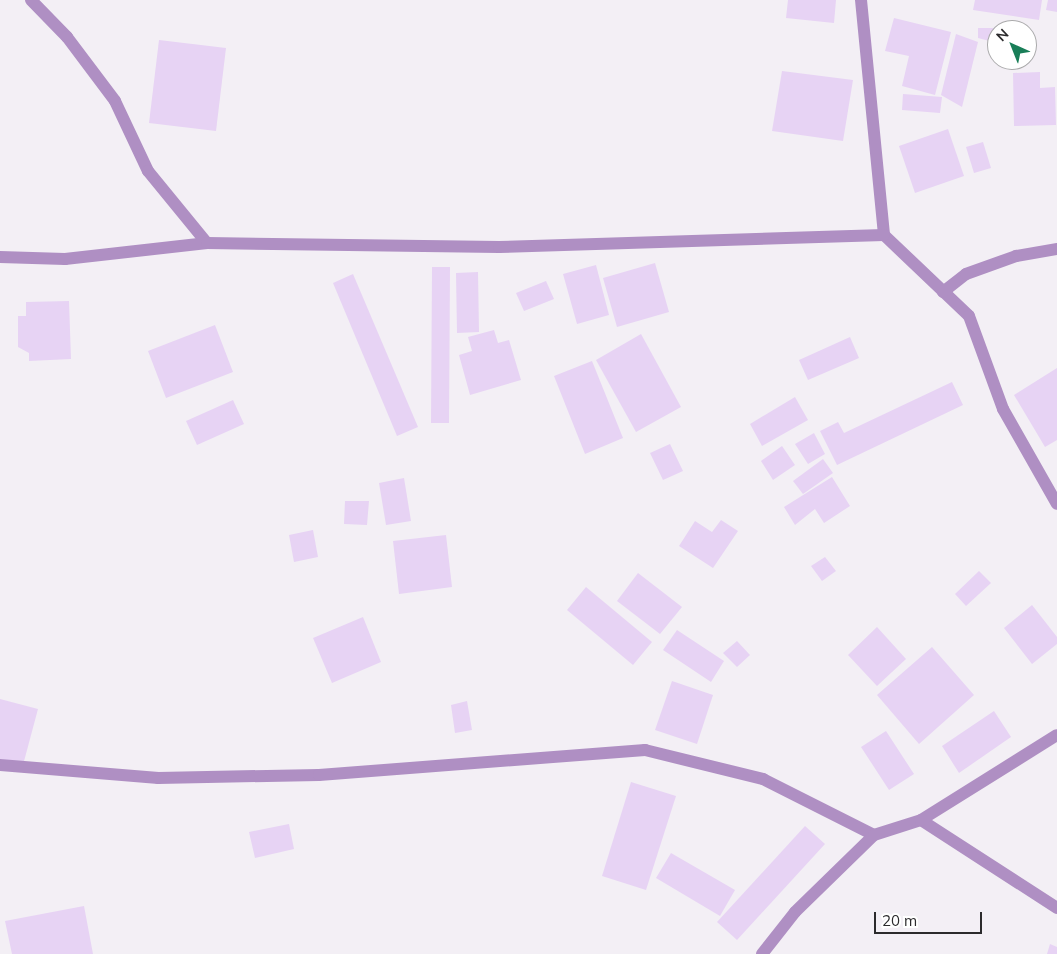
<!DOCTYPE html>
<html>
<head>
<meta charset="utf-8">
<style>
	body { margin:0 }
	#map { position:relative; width:1057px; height:954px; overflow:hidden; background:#f3eff5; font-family:Mulish,sans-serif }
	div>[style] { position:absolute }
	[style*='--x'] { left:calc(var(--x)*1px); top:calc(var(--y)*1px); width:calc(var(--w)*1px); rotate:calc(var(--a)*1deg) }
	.building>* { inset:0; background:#e7d3f4 }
	.street>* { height:12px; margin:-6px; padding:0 6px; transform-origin:6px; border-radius:6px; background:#af8fc3 }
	span { translate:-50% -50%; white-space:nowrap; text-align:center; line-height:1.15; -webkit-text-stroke:4.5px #fff; paint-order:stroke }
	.north { position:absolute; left:987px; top:20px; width:50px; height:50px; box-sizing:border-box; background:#fff; border:1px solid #aaaaab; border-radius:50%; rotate:316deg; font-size:14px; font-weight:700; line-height:20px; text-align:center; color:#2b2a2c }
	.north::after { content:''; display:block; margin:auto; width:18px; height:22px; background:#197e58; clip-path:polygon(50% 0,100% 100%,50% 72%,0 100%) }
	.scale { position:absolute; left:874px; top:912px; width:108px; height:22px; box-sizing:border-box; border:2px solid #2b2a2c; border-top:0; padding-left:6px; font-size:15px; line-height:18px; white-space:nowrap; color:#2b2a2c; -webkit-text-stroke:4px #fff; paint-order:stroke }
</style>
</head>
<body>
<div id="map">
	<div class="building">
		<div style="clip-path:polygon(788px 0,836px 0,834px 23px,786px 18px)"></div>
		<div style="clip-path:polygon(975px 0,1042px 0,1039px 20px,973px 10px)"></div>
		<div style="clip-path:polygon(1048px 0,1057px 0,1057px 12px,1046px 10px)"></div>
		<div style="clip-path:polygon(894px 18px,951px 32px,935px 95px,902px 86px,909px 56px,885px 51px)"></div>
		<div style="clip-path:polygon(978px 28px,998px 28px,997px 43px,978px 38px)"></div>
		<div style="clip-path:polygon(956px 34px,978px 42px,962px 107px,941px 95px)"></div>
		<div style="clip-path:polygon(159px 40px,226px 48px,216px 131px,149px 123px)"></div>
		<div style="clip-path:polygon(782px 71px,853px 80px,843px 141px,772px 131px)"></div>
		<div style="clip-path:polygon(1040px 72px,1040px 88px,1055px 87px,1056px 125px,1014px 126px,1013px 73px)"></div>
		<div style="clip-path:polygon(903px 94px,942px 97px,940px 113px,902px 110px)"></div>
		<div style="clip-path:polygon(948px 129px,964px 176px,915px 193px,899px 146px)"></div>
		<div style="clip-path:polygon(983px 142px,991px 168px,974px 173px,966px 147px)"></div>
		<div style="clip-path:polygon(655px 263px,669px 312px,617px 327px,603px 278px)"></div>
		<div style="clip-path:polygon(596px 265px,609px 315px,577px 324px,563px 274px)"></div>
		<div style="clip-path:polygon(432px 267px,450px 267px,449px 423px,431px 423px)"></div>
		<div style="clip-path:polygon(478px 272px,479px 332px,457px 333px,456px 273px)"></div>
		<div style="clip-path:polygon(353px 274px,418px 427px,397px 436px,333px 283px)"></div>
		<div style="clip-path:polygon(546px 281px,554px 299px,524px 311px,516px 293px)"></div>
		<div style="clip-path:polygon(69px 301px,71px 359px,29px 361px,29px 353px,18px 347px,18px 316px,26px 316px,26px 302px)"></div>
		<div style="clip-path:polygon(215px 325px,233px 372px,166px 398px,148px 351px)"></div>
		<div style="clip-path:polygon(494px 330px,498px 343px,509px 340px,521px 380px,470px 395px,459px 355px,472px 351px,468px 337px)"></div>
		<div style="clip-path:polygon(641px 334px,681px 407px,636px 432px,596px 360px)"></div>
		<div style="clip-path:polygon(850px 337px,859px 358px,808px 380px,799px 360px)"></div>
		<div style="clip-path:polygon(592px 361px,623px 438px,585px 454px,554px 376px)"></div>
		<div style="clip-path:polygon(1057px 368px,1057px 440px,1045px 447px,1014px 395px)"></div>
		<div style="clip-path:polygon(952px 382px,963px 405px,837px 465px,820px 431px,838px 422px,844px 433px)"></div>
		<div style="clip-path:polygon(795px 397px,808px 420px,762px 446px,750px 424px)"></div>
		<div style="clip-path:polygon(233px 400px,244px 424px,197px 445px,186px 421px)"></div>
		<div style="clip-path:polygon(814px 433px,825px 454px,808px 464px,795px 444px)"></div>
		<div style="clip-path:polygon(670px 444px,683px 471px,663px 480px,650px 453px)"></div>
		<div style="clip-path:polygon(782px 446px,795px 465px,773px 480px,761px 461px)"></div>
		<div style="clip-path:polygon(823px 459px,833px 473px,803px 494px,793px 481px)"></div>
		<div style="clip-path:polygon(832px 477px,850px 506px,824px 523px,815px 509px,795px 525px,784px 507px)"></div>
		<div style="clip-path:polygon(404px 478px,411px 521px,386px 525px,379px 483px)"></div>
		<div style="clip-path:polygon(345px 501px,369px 501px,367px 525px,344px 524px)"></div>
		<div style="clip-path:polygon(721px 520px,738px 531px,713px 568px,679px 546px,695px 521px,712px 532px)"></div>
		<div style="clip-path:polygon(313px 530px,318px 557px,294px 562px,289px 535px)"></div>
		<div style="clip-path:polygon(446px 535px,452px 587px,399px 594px,393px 541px)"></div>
		<div style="clip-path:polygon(825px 557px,836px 571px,822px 581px,811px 566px)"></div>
		<div style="clip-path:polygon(979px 571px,991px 583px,966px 606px,955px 594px)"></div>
		<div style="clip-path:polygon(638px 573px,682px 607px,660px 634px,617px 601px)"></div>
		<div style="clip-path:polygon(586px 587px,652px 642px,633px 665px,567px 610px)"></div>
		<div style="clip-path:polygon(1032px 605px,1057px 637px,1057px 644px,1032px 664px,1004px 628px)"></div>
		<div style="clip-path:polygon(363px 617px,381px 662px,332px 683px,313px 638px)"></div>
		<div style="clip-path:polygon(877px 627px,906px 659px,877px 686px,848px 655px)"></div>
		<div style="clip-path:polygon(677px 630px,724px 661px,711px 682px,663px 650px)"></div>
		<div style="clip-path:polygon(737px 641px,750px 655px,737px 667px,723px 653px)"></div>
		<div style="clip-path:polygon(932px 647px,974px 695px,919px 744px,877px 695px)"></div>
		<div style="clip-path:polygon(672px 681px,713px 695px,697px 744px,655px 730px)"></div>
		<div style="clip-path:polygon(0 699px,38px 709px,23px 765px,0 759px)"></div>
		<div style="clip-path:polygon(467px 701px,472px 730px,455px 733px,451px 705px)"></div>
		<div style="clip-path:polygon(994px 711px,1011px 737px,959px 773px,942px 746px)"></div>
		<div style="clip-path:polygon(886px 731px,914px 774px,889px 790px,861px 747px)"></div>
		<div style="clip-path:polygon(631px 782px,676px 796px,646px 890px,602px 876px)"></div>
		<div style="clip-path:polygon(289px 824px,294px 849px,255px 858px,249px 832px)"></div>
		<div style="clip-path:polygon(805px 826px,825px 844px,737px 940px,717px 922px)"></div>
		<div style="clip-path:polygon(671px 853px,735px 890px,720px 916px,656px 878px)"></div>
		<div style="clip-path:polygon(84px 906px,93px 954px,12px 954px,5px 921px)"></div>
		<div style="clip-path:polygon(1050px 944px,1057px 947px,1057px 954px,1047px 954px)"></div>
	</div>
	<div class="street">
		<div style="--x:31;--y:0;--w:52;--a:45.8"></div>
		<div style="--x:67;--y:37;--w:80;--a:53.1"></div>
		<div style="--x:115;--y:101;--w:77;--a:64.8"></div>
		<div style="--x:148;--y:171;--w:93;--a:50.7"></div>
		<div style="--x:861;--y:0;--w:236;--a:84.4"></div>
		<div style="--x:884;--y:235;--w:117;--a:43.6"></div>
		<div style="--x:969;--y:316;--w:99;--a:69.9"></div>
		<div style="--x:1003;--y:409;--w:109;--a:60.4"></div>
		<div style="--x:0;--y:257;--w:65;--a:1.8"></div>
		<div style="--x:65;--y:259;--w:143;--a:-6.4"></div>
		<div style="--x:207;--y:243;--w:292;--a:0.8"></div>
		<div style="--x:499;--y:247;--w:385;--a:-1.8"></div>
		<div style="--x:943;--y:292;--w:29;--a:-38"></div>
		<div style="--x:966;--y:274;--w:53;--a:-19.8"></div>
		<div style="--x:1016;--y:256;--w:42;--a:-9.7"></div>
		<div style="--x:0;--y:765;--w:159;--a:4.7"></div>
		<div style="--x:158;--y:778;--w:161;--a:-1.1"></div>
		<div style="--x:319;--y:775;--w:327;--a:-4.4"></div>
		<div style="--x:645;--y:750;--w:122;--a:13.8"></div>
		<div style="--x:763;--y:779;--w:124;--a:26.8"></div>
		<div style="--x:921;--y:820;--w:162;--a:32.9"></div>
		<div style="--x:762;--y:954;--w:53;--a:-51.8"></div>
		<div style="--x:795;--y:912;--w:110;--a:-44.3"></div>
		<div style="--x:874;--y:835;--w:49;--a:-17.7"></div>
		<div style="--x:921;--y:820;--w:160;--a:-32"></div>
	</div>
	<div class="north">N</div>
	<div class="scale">20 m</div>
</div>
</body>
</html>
